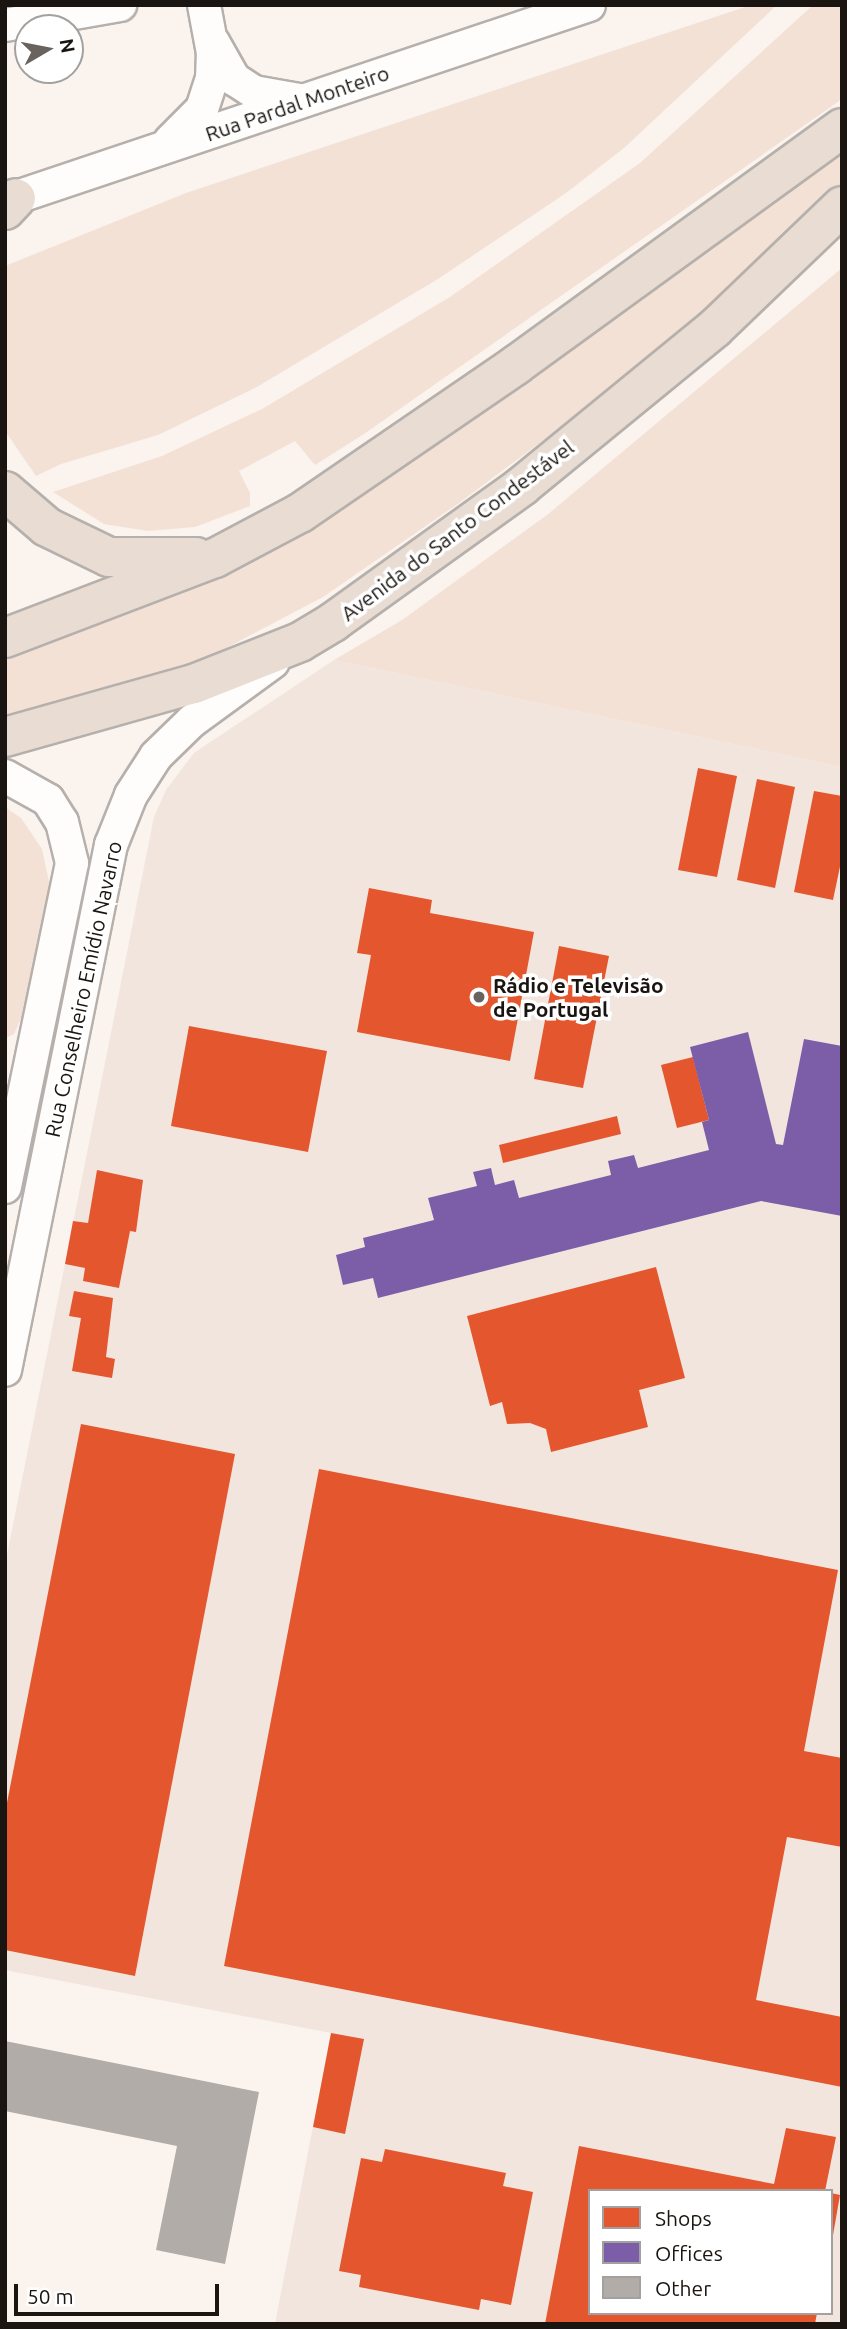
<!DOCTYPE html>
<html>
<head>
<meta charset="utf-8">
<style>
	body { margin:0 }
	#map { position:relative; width:847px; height:2329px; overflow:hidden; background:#faf3ee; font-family:Ubuntu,sans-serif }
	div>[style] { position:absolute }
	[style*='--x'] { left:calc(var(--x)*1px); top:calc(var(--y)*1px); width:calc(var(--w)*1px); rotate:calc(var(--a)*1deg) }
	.built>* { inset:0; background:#f2e5dd }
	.green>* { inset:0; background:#f4e1d6 }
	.shops>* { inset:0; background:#e4572e }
	.offices>* { inset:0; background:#7b5ea7 }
	.building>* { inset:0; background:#b1aca8 }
	.roads { filter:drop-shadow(2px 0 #b6b0ac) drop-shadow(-2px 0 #b6b0ac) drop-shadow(0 2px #b6b0ac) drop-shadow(0 -2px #b6b0ac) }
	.minor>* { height:32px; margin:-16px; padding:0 16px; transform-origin:16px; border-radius:16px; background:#fefdfc }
	.highway>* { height:38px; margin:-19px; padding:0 19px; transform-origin:19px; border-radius:19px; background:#e8dcd3 }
	.dots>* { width:19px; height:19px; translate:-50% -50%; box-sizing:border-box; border:4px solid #fff; border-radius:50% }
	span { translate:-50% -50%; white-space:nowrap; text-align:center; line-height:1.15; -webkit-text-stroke:7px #fff; paint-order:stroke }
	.street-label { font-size:21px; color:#1a1511 }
	.poi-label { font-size:21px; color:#1a1511; font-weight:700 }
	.left { translate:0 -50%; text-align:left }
	.frame { position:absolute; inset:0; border:7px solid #1a1511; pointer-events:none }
	.legend { position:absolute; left:588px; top:2189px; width:245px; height:126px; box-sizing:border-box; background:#fff; border:2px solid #a3a1a0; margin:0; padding:9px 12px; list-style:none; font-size:21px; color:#1a1511 }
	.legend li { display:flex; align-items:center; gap:14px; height:35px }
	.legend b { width:35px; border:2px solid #a3a1a0 }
	.north { position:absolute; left:14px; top:14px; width:70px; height:70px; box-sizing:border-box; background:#fff; border:2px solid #a3a1a0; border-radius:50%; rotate:80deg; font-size:19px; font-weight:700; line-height:28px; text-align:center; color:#1a1511 }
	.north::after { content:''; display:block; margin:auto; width:24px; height:32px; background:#68635e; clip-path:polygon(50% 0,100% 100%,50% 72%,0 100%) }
	.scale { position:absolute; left:14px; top:2284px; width:205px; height:32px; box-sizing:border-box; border:4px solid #1a1511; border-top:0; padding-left:9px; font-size:21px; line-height:24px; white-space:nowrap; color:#1a1511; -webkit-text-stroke:5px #fff; paint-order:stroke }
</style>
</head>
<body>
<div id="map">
	<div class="built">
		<div style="clip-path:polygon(evenodd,334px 660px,842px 767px,842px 2324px,275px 2324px,331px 2033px,5px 1970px,5px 1565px,154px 817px,166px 790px,194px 753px,334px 660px,590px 2191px,831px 2191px,831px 2313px,590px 2313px,590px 2191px)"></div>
	</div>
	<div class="green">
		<div style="clip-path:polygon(751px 5px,777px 5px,624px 148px,566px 193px,438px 279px,255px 388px,158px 435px,61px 464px,36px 476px,5px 431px,5px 266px,186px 193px)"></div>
		<div style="clip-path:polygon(813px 5px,842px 5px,842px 99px,364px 434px,315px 465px,295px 441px,239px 471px,250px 493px,250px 506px,195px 527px,148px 531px,104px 524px,53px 492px,162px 456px,262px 409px,450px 297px,640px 163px)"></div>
		<div style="clip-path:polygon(842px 149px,842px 188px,666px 349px,459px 503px,323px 597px,188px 668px,5px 719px,5px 654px,233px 563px)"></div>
		<div style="clip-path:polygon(842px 268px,842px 767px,334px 660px,402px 620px,547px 515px)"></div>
		<div style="clip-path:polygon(5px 807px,21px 818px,42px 849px,51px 891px,23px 1014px,14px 1034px,5px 1038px)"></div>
	</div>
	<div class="shops">
		<div style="clip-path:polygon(698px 768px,737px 776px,717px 877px,678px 870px)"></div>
		<div style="clip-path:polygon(757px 779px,795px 787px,775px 888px,737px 880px)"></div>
		<div style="clip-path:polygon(814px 791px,842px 796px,842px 857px,833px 900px,794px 892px)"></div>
		<div style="clip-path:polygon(369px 888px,432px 900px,430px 913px,534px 932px,510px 1061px,357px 1032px,371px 955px,357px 953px)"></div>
		<div style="clip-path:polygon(559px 946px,609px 956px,583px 1088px,534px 1079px)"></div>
		<div style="clip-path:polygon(189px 1026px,327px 1051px,308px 1152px,171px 1126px)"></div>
		<div style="clip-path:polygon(693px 1057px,709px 1120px,677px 1128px,661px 1065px)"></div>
		<div style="clip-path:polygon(617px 1116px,621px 1134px,503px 1163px,499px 1145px)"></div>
		<div style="clip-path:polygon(97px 1170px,143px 1180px,136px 1232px,130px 1231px,119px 1288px,83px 1281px,85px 1268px,65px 1264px,73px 1221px,88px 1223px)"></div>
		<div style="clip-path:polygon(656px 1267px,685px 1378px,639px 1390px,648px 1427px,551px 1452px,546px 1429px,530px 1423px,507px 1424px,502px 1402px,490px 1406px,467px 1316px)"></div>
		<div style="clip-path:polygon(74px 1291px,113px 1298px,106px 1357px,115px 1359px,112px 1378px,72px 1371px,81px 1318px,69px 1316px)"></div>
		<div style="clip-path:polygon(81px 1424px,235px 1454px,135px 1976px,5px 1950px,5px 1813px)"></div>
		<div style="clip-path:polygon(319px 1469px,838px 1570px,804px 1751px,842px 1758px,842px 1847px,787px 1837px,756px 2000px,842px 2017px,842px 2087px,224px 1966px)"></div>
		<div style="clip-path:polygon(331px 2033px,364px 2039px,345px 2134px,313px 2127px)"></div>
		<div style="clip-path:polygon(786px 2128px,836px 2137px,825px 2191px,590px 2191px,590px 2313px,817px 2313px,815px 2324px,545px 2324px,579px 2146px,774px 2184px)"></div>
		<div style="clip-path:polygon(385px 2149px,506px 2173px,503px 2186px,533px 2192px,511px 2305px,481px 2299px,479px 2310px,359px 2287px,361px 2275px,339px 2271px,361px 2158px,382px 2162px)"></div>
		<div style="clip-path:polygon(831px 2193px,840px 2195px,833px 2235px,831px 2235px)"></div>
	</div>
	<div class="offices">
		<div style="clip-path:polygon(748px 1032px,776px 1144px,783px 1145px,804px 1039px,842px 1046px,842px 1216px,761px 1201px,378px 1298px,373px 1278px,343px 1285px,336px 1255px,365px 1247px,363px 1238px,434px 1220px,428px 1198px,477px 1186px,473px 1172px,491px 1168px,495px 1185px,514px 1180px,519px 1198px,611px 1175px,608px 1161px,634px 1155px,638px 1168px,709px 1150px,702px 1122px,709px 1120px,690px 1047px)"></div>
	</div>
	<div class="building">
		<div style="clip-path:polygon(5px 2041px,259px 2092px,225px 2264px,156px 2250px,177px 2146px,5px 2111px)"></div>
	</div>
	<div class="roads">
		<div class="minor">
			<div style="--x:5;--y:25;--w:117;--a:-9.9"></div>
			<div style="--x:213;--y:42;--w:43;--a:60.4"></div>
			<div style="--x:234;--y:79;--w:24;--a:33"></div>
			<div style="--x:254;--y:92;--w:46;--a:10.1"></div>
			<div style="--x:170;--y:141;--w:45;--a:-45"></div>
			<div style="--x:202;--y:109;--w:32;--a:-72"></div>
			<div style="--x:212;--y:79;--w:26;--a:-88"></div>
			<div style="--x:213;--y:53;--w:49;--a:-100.6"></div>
			<div style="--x:5;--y:201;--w:616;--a:-18.55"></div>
			<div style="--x:5;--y:776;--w:49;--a:29.2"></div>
			<div style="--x:48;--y:800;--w:26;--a:58"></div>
			<div style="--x:62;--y:822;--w:42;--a:76.3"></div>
			<div style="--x:72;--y:863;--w:331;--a:101.7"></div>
			<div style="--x:5;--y:1370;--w:536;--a:-78.59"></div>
			<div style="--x:111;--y:845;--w:54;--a:-68.2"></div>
			<div style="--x:131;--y:795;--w:46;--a:-57.3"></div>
			<div style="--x:156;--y:756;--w:50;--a:-44.2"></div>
			<div style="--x:192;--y:721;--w:100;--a:-36.1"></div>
		</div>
		<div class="highway">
			<div style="--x:5;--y:210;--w:16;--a:-47"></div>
			<div style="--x:5;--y:491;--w:55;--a:40.6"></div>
			<div style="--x:47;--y:527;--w:69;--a:25.8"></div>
			<div style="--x:109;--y:557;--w:87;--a:0"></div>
			<div style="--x:5;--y:638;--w:225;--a:-20.9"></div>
			<div style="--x:215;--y:558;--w:96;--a:-27.9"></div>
			<div style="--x:300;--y:513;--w:262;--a:-34.4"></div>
			<div style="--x:516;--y:365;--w:403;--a:-36"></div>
			<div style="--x:5;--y:737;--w:196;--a:-15.7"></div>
			<div style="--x:194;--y:684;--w:114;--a:-21.6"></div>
			<div style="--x:300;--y:642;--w:39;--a:-31"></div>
			<div style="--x:333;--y:622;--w:233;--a:-35.7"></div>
			<div style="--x:522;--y:486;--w:249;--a:-39.3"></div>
			<div style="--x:715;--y:328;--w:176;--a:-43.8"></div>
		</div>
	</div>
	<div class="dots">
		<div style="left:479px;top:997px;background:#68635e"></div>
	</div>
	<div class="street-label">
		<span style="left:297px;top:103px;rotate:-19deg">Rua Pardal Monteiro</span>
		<span style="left:457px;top:530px;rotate:-37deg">Avenida do Santo Condestável</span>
		<span style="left:83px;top:989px;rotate:-78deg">Rua Conselheiro Emídio Navarro</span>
	</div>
	<div class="poi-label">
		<span class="left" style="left:493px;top:997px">Rádio e Televisão<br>de Portugal</span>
	</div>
	<div class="frame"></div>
	<ul class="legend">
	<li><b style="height:19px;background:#e4572e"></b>Shops</li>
	<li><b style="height:19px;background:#7b5ea7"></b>Offices</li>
	<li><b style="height:19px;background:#b1aca8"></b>Other</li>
	</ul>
	<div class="north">N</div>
	<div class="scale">50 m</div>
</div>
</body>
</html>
